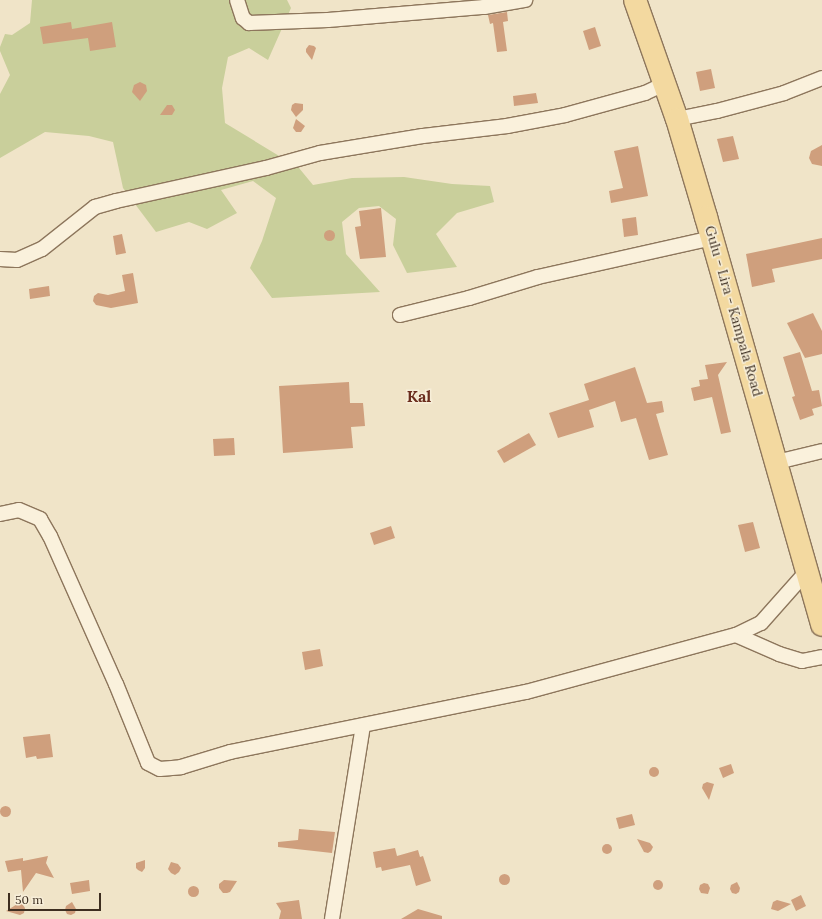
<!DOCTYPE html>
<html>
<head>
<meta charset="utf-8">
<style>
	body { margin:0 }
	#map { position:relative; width:822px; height:919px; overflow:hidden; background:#f0e4c8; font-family:Lora,serif }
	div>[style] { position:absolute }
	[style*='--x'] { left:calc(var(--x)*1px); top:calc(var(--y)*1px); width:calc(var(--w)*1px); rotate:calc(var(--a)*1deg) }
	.green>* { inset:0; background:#c9cf9b }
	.building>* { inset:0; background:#cf9f7d }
	.round { border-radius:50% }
	.roads { filter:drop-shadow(1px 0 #8d765c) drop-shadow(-1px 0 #8d765c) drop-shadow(0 1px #8d765c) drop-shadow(0 -1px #8d765c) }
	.minor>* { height:14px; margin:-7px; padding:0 7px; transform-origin:7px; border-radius:7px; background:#faf1dc }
	.primary>* { height:22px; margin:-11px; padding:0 11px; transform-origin:11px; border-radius:11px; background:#f3d9a0 }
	span { translate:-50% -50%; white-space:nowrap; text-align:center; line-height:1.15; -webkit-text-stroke:3px #f7eed8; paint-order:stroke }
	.street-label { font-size:14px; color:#3d2e20 }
	.quarter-label { font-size:16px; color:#6b2e1e; font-weight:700 }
	.scale { position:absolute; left:8px; top:893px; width:93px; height:18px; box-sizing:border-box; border:2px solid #3d2e20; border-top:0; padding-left:5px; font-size:12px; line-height:14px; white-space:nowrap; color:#3d2e20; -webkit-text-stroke:3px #f7eed8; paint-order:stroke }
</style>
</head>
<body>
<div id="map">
	<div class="green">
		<div style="clip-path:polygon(32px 0,287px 0,291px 8px,268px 60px,249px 48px,228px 57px,222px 88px,225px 123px,299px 168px,313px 185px,352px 178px,404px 177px,452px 184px,490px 186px,494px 202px,457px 213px,436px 234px,457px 267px,407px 273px,393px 245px,396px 219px,379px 206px,359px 208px,342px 222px,346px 254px,380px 292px,272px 298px,250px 268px,262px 241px,276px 198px,253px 181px,221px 190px,237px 213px,207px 229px,189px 222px,156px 232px,123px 188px,113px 142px,89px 136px,45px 132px,0 158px,0 94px,10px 75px,0 51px,0 47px,5px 34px,12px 35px,30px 23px)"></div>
	</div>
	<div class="building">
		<div style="clip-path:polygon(507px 12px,508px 21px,503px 22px,507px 51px,497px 52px,493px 23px,490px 24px,488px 15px)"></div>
		<div style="clip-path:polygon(71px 22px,72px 29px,112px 22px,116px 47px,90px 51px,88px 38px,43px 44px,40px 27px)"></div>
		<div style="clip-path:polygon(595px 27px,601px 46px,589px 50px,583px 31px)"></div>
		<div style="clip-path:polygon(309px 45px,314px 46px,316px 48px,312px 60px,306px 52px,306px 49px)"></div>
		<div style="clip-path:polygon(711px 69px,715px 88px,700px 91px,696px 72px)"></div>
		<div style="clip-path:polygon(140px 82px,146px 85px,147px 91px,140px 101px,132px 92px,134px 85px)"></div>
		<div style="clip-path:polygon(536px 93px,538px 103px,514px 106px,513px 96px)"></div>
		<div style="clip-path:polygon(295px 103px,303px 104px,303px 110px,296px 117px,291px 110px,292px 105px)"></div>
		<div style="clip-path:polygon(167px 105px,172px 105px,175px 110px,172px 115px,160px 115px)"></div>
		<div style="clip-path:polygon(296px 119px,305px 126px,301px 132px,296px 132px,293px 128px)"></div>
		<div style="clip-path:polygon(733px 136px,739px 159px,723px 162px,717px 139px)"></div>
		<div style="clip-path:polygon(822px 145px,822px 166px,812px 164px,809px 158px,811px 151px)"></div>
		<div style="clip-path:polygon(638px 146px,648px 196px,611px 203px,609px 191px,623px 188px,614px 151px)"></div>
		<div style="clip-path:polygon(381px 208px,386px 257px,360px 259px,355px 227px,361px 226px,359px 211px)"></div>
		<div style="clip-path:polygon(636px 217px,638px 235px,624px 237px,622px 219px)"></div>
		<div class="round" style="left:323.5px;top:229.5px;width:11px;height:11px"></div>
		<div style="clip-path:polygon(122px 234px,126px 253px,116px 255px,113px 236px)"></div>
		<div style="clip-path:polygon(822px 238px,822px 259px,772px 269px,775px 282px,752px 287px,746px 254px)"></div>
		<div style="clip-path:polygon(133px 273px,138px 303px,111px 308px,96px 305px,93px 301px,94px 296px,98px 293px,108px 295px,125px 291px,122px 275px)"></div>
		<div style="clip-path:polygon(49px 286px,50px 296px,30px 299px,29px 289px)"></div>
		<div style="clip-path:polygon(813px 313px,822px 331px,822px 354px,805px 358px,787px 323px)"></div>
		<div style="clip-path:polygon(800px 352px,812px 391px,819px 390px,822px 406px,812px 409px,814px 415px,800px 420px,792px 397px,795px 396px,783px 357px)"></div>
		<div style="clip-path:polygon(727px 362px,718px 375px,731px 432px,721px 434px,712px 397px,694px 401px,691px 388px,700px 386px,699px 380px,708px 379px,705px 365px)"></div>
		<div style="clip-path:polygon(635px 367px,647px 403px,662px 401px,664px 412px,656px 414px,668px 455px,649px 460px,636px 418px,621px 422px,615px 401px,589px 410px,594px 427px,558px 438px,549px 413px,589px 400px,584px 384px)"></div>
		<div style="clip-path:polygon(349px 382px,350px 403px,363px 403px,365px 426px,351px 427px,353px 448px,283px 453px,279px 386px)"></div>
		<div style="clip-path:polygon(529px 433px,536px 445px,504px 463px,497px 451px)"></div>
		<div style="clip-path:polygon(234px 438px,235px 455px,214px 456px,213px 439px)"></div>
		<div style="clip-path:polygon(753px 522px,760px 548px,745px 552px,738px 525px)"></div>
		<div style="clip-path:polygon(391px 526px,395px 538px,374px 545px,370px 533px)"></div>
		<div style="clip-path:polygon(320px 649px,323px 666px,305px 670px,302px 652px)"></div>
		<div style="clip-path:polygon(50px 734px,53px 757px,37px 759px,36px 756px,26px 758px,23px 737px)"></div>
		<div style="clip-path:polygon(731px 764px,734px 773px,723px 778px,719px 768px)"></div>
		<div class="round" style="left:649px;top:767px;width:10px;height:10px"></div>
		<div style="clip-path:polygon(707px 782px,714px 784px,709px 800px,702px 788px,703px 784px)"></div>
		<div class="round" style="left:-0.5px;top:805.5px;width:11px;height:11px"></div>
		<div style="clip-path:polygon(632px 814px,635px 825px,619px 829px,616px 818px)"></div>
		<div style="clip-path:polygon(299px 829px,335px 832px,332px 853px,278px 847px,278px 842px,298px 840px)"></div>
		<div style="clip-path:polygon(637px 839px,650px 843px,653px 847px,651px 851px,648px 853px,644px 852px)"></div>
		<div class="round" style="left:602px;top:844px;width:10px;height:10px"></div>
		<div style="clip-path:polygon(395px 848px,397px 856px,418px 850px,420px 857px,423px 856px,431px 881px,416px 886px,410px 865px,382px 871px,381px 867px,376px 868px,373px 852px)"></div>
		<div style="clip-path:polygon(48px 856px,46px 863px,54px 878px,36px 873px,23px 892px,21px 870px,8px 872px,5px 861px,23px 858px,23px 861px)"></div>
		<div style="clip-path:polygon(145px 860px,145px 868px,142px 872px,138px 870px,136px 868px,136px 863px)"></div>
		<div style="clip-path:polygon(171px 862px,178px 864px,181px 868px,179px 872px,175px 875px,171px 873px,168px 869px)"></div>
		<div class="round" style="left:498.5px;top:873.5px;width:11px;height:11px"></div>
		<div class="round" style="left:653px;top:880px;width:10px;height:10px"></div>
		<div style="clip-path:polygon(89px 880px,90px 891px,72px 894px,70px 883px)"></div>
		<div style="clip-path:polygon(224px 880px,237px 881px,230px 892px,227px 893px,223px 893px,219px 888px,219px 884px)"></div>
		<div style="clip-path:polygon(737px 882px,740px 888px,739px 892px,736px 894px,732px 893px,730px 889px,731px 885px)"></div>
		<div style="clip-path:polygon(704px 883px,708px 884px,710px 888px,708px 894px,701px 893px,699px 889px,700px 885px)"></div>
		<div class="round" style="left:187.5px;top:885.5px;width:11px;height:11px"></div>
		<div style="clip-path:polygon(801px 895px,806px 906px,796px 911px,791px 900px)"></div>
		<div style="clip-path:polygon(299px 900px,302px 919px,279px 919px,281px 911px,276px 903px)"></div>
		<div style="clip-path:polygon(777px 900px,791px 904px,778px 911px,771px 909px,773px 902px)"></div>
		<div style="clip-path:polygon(72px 902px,76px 909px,75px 913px,71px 915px,67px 914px,65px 910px,66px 906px)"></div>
		<div style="clip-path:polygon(19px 903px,23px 905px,25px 908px,24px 913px,20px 915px,6px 911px)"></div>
		<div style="clip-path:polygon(418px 909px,442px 916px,442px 919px,401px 919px)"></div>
	</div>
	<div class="roads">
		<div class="minor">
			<div style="--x:237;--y:0;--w:19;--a:72"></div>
			<div style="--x:243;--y:18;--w:8;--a:40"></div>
			<div style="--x:249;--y:23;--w:79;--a:-2.2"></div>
			<div style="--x:328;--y:20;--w:157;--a:-4.8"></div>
			<div style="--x:484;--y:7;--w:42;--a:-9.7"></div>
			<div style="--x:677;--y:119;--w:41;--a:-11.3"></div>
			<div style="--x:717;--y:111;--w:69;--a:-15"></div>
			<div style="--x:784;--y:93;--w:41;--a:-21.5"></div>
			<div style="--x:0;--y:259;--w:17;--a:3"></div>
			<div style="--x:17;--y:260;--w:27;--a:-24"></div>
			<div style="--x:42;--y:249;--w:68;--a:-38.4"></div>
			<div style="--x:95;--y:207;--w:22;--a:-16"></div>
			<div style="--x:116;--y:201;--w:154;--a:-12.4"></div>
			<div style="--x:266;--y:168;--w:56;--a:-15.5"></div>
			<div style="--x:320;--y:153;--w:104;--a:-9.4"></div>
			<div style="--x:423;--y:136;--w:85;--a:-6.8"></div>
			<div style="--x:507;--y:126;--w:59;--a:-10.7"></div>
			<div style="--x:565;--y:115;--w:83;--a:-15.4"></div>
			<div style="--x:645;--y:93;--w:21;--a:-25"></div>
			<div style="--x:400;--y:315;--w:71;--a:-13.8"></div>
			<div style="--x:469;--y:298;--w:72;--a:-16.9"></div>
			<div style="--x:538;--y:277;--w:179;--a:-12.6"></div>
			<div style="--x:777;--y:462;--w:46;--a:-13.7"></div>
			<div style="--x:0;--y:514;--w:19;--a:-12"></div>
			<div style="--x:19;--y:510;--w:23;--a:23"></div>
			<div style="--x:40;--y:519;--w:20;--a:60"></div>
			<div style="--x:50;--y:536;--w:162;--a:66"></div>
			<div style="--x:116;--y:684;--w:85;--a:67.9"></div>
			<div style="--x:148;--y:763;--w:13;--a:27"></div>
			<div style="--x:160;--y:769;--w:21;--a:-5"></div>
			<div style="--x:181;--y:767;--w:51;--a:-17"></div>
			<div style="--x:230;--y:752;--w:302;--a:-11.5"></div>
			<div style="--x:526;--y:692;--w:218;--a:-15.2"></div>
			<div style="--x:736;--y:635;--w:28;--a:-26"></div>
			<div style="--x:761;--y:623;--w:71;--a:-48.4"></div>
			<div style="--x:736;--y:635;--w:47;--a:23.8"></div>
			<div style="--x:779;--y:654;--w:24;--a:17"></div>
			<div style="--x:802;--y:661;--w:20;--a:-11"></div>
			<div style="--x:332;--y:919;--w:196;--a:-80.9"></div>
		</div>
		<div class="primary">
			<div style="--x:635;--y:0;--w:126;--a:70.6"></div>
			<div style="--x:677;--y:119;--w:102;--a:73.5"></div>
			<div style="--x:706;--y:217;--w:424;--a:74.1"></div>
		</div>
	</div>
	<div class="street-label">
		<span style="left:734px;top:311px;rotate:74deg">Gulu - Lira - Kampala Road</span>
	</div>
	<div class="quarter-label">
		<span style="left:419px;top:396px">Kal</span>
	</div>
	<div class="scale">50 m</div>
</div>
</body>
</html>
